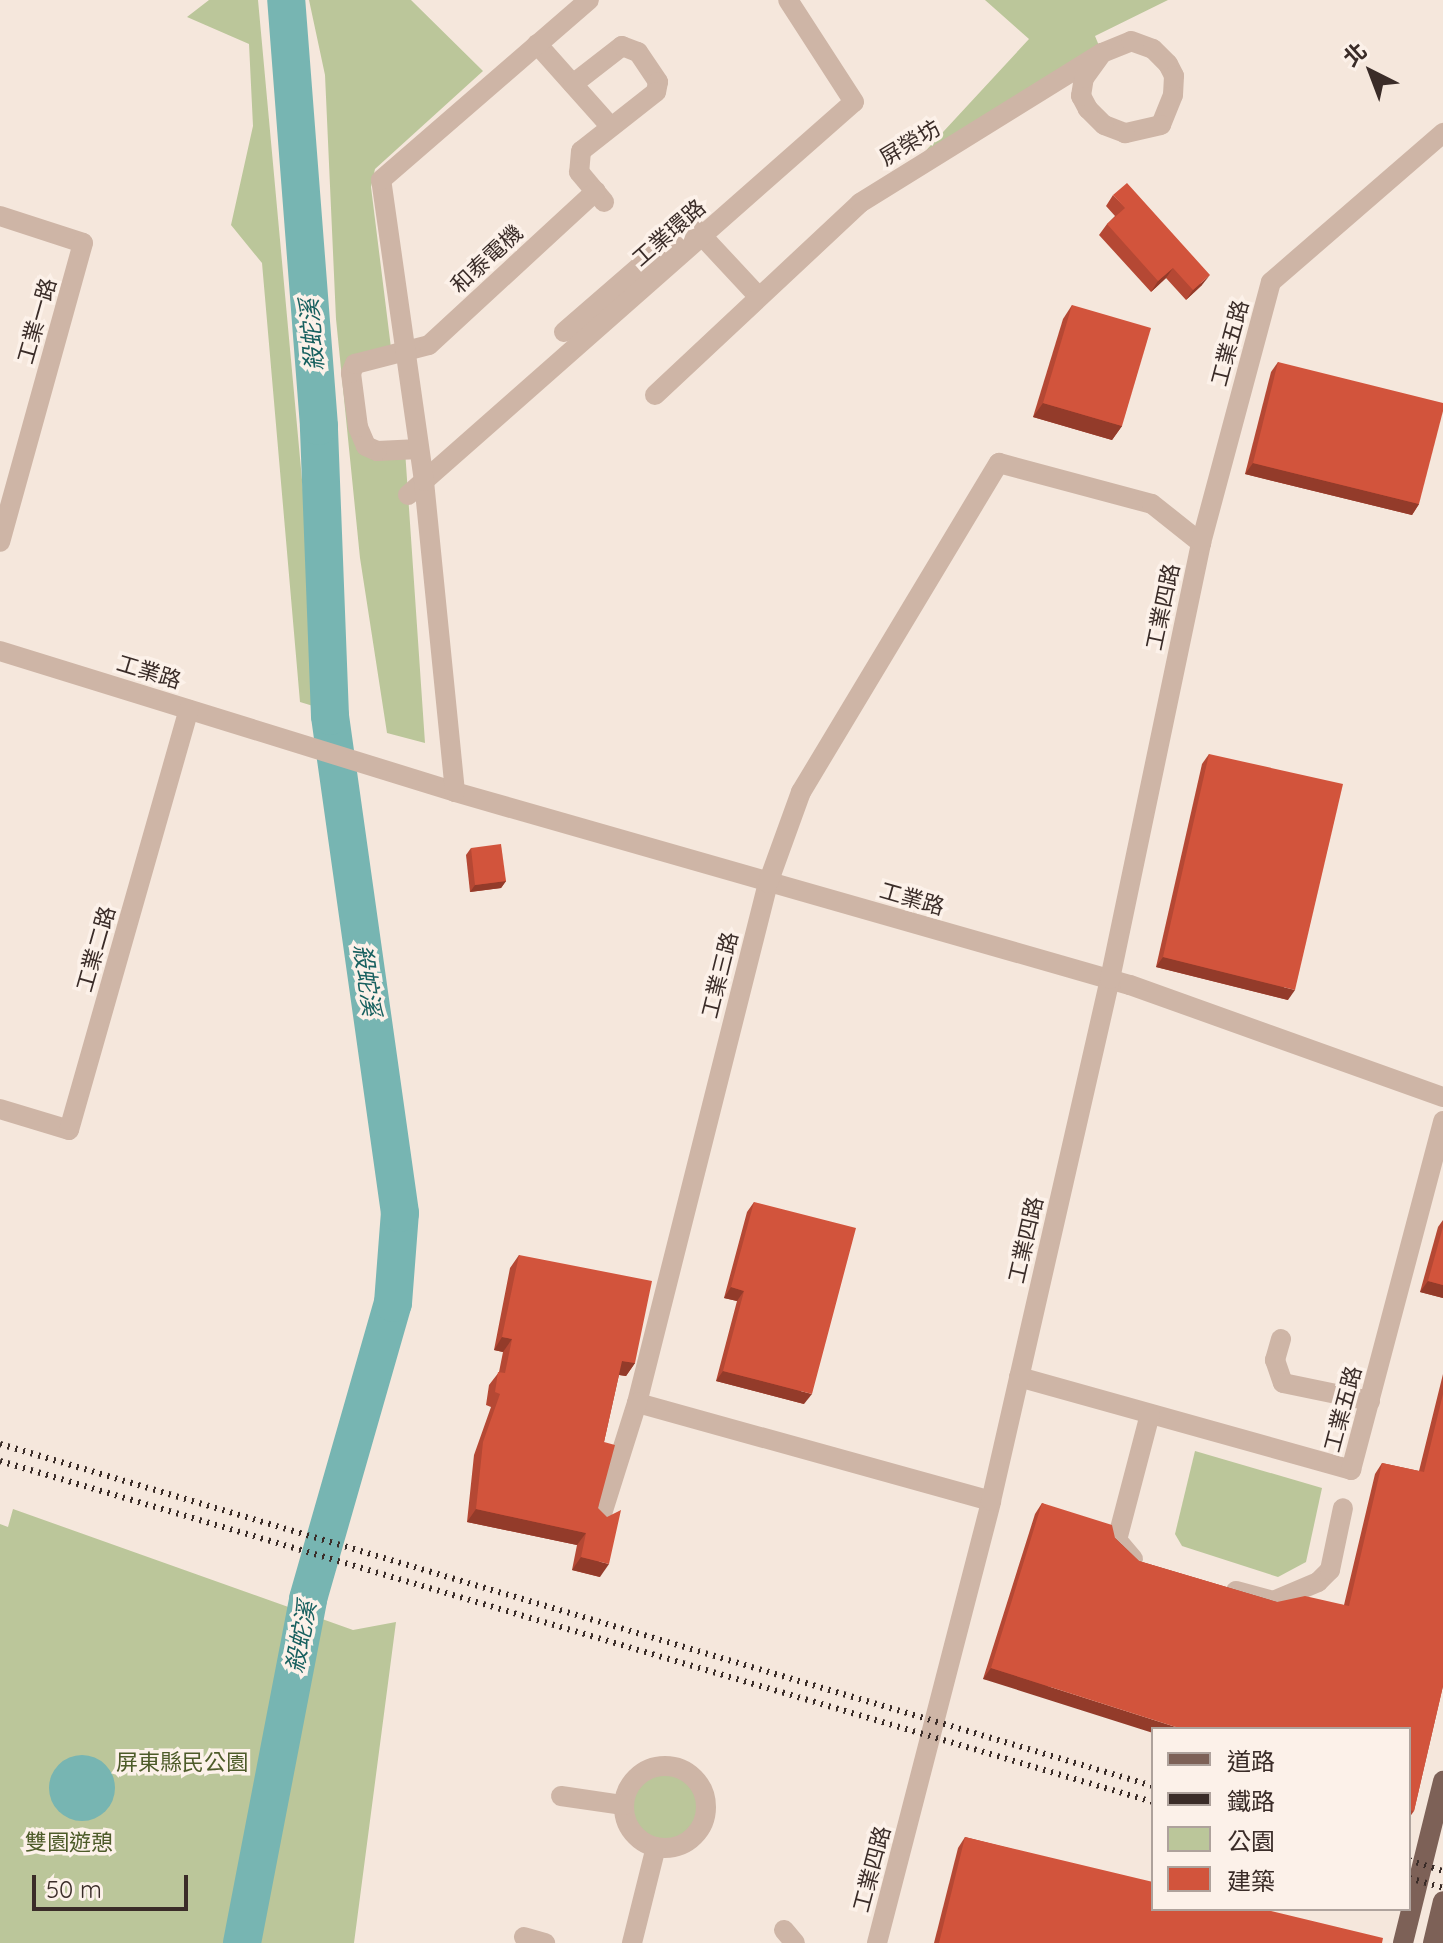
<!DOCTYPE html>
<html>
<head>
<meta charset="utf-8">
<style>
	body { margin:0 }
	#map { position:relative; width:1443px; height:1943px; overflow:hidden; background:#f5e7dc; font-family:Quicksand,"Noto Sans TC",sans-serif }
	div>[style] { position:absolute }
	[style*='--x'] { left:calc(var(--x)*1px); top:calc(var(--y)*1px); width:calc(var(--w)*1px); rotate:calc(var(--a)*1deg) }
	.green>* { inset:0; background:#bbc69a }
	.round { border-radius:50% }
	.water>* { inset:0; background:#77b5b2 }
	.river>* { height:38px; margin:-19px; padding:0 19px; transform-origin:19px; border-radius:19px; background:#77b5b2 }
	.minor>* { height:20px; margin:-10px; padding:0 10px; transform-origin:10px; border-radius:10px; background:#ceb5a6 }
	.minor>.ring { margin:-10px; padding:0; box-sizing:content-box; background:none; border:20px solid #ceb5a6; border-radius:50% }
	.major>* { height:20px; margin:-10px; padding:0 10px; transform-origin:10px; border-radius:10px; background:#7d6157 }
	.rail>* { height:6px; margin-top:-3px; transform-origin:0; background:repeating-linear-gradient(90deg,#3a2c28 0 2px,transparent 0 8px) }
	.wall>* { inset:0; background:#b54834 }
	.shaded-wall>* { inset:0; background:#933b2a }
	.building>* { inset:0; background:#d2543c }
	span { translate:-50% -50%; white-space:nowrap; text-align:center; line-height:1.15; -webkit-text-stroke:7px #fcf1e9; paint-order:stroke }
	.street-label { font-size:22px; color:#3a2c28 }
	.park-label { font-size:22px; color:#4d5b29 }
	.water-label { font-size:24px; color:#18605f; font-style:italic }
	.legend { position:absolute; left:1151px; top:1727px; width:260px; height:184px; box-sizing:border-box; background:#fcf1e9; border:2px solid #aea29c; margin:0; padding:10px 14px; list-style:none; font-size:24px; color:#3a2c28 }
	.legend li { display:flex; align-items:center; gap:16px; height:40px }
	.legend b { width:40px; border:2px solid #aea29c }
	.north { position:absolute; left:1331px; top:32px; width:80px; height:80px; -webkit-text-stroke:6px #fcf1e9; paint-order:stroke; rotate:318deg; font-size:22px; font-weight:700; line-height:32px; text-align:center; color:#3a2c28 }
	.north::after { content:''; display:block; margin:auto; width:28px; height:36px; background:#3a2c28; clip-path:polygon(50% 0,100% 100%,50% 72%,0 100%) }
	.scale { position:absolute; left:32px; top:1875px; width:156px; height:36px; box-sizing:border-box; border:4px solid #3a2c28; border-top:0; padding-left:10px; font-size:24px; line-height:28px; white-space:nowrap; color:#3a2c28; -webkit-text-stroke:6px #fcf1e9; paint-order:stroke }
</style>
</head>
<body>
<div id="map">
	<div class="green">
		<div style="clip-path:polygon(209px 0,258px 0,323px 709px,300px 702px,262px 263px,231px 225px,253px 126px,249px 44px,187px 17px)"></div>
		<div style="clip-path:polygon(309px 0,411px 0,483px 71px,375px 169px,371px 187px,392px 356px,355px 364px,366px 445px,405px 450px,425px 743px,387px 733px,360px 558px,336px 319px,325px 75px)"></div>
		<div style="clip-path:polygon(985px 0,1168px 0,1095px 36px,1102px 53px,906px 172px,1029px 39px)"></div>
		<div style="clip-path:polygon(1195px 1451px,1322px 1488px,1306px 1562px,1278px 1577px,1182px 1546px,1175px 1534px)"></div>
		<div style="clip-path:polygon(13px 1509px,353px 1630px,396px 1622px,354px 1943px,0 1943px,0 1524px,8px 1527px)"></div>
		<div class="round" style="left:624px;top:1766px;width:82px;height:82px"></div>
	</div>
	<div class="water">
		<div class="round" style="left:49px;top:1755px;width:66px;height:66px"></div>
	</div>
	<div class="river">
		<div style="--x:242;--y:1943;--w:350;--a:-79.1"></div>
		<div style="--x:308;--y:1599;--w:308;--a:-74"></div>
		<div style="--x:393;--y:1303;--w:90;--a:-85.6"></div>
		<div style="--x:400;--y:1213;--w:502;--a:-98.02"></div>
		<div style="--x:330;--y:716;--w:290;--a:-92.2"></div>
		<div style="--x:319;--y:426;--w:427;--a:-94.4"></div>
	</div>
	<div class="minor">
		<div style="--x:537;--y:44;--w:110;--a:48.3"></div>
		<div style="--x:573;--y:84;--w:62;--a:-37.8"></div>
		<div style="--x:622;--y:46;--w:17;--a:21"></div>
		<div style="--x:638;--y:52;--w:36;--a:56"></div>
		<div style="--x:658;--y:82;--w:10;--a:101"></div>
		<div style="--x:656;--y:92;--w:95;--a:141.8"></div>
		<div style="--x:581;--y:151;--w:21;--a:95"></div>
		<div style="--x:579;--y:172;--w:39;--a:50"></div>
		<div style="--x:0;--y:216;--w:87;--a:18"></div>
		<div style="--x:83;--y:243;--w:310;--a:105.5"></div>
		<div style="--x:564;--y:332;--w:167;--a:-40.9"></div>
		<div style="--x:690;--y:223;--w:101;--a:47"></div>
		<div style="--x:655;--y:395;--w:281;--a:-43.1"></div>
		<div style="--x:860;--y:203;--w:285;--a:-31.8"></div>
		<div style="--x:1102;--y:53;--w:31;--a:-22"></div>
		<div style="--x:1131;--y:41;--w:23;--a:20"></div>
		<div style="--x:1153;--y:49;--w:21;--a:45"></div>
		<div style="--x:1168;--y:64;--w:13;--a:63"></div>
		<div style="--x:1174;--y:76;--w:19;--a:93"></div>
		<div style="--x:1173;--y:95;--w:32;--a:112"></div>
		<div style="--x:1161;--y:125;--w:37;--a:167"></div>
		<div style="--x:1125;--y:133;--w:22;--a:-159"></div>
		<div style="--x:1104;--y:125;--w:23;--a:-135"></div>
		<div style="--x:1088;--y:109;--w:15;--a:-118"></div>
		<div style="--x:1081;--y:96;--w:18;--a:-81"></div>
		<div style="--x:1084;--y:78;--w:31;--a:-54"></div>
		<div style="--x:419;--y:449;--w:42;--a:177.3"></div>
		<div style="--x:377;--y:451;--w:12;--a:-156"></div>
		<div style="--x:366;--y:446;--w:21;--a:-113"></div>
		<div style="--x:358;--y:427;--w:54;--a:-97.4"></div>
		<div style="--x:351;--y:373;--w:10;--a:-66"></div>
		<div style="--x:355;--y:364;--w:76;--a:-14.4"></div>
		<div style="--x:429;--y:345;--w:227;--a:-42.7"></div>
		<div style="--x:408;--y:495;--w:594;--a:-41.39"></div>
		<div style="--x:854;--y:102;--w:121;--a:-122.9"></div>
		<div style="--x:0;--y:651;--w:476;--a:17.2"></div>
		<div style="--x:455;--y:792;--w:702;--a:15.96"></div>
		<div style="--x:1130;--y:985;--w:332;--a:19.7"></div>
		<div style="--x:455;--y:792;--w:313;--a:-95.7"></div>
		<div style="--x:424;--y:481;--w:304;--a:-98.1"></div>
		<div style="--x:381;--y:180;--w:275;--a:-40.9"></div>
		<div style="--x:0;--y:1109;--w:72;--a:16.9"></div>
		<div style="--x:69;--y:1130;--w:437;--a:-74.1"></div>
		<div style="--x:1281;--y:1339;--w:22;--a:106"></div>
		<div style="--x:1275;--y:1360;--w:24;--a:71"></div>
		<div style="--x:1283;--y:1383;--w:89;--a:11.7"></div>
		<div style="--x:1019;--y:1377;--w:345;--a:15.6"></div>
		<div style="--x:1351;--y:1470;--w:361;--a:-75.2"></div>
		<div style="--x:991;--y:1501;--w:367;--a:-164.5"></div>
		<div style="--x:637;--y:1403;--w:536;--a:-75.86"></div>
		<div style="--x:768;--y:883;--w:97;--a:-70.1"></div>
		<div style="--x:801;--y:792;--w:384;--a:-59"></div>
		<div style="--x:999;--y:463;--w:158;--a:15"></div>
		<div style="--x:1152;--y:504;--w:63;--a:38.5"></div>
		<div style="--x:601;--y:1517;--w:120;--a:-72.5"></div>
		<div style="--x:1133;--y:1559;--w:25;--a:-130"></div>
		<div style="--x:1117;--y:1540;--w:130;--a:-75.3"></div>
		<div style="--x:1236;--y:1591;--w:38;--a:15"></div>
		<div style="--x:1273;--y:1601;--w:49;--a:-22.9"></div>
		<div style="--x:1318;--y:1582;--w:17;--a:-45"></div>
		<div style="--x:1330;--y:1570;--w:63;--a:-78.2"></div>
		<div class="ring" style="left:624px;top:1766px;width:62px;height:62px"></div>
		<div style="--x:561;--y:1796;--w:63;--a:8.3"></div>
		<div style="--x:784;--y:1930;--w:17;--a:50"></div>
		<div style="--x:524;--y:1937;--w:22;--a:16"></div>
		<div style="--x:632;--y:1943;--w:99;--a:-76"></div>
		<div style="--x:877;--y:1943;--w:456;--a:-75.5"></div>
		<div style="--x:991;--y:1501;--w:535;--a:-77.16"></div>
		<div style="--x:1110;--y:979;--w:445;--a:-78.2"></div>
		<div style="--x:1201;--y:543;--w:270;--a:-75"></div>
		<div style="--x:1271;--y:282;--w:228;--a:-40.9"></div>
	</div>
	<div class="major">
		<div style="--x:1403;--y:1943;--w:167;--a:-76.1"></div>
		<div style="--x:1433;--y:1943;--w:43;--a:-76.6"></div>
	</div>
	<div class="rail">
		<div style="--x:0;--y:1444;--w:1203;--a:16.52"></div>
		<div style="--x:0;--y:1461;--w:1202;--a:16.48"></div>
		<div style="--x:1409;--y:1860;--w:36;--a:18"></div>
		<div style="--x:1409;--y:1878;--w:35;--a:16"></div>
	</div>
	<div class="wall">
		<div style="clip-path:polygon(1113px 195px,1202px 285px,1186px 300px,1166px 278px,1151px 292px,1099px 235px,1107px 224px,1115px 216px,1106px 206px)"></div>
		<div style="clip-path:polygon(1072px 305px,1122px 426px,1112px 440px,1033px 417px,1063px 319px)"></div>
		<div style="clip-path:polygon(1278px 362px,1419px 504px,1412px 515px,1245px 474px,1271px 372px)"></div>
		<div style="clip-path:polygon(1209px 754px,1288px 1000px,1156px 967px,1202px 764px)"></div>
		<div style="clip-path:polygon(471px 848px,506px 881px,501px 888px,470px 892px,466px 855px)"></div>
		<div style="clip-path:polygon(754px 1202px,804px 1404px,716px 1381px,737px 1301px,724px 1298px,747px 1212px)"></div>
		<div style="clip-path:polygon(1443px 1220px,1443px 1298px,1420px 1292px,1438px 1227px)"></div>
		<div style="clip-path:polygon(519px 1255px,635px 1363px,626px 1376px,619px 1375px,604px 1442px,598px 1508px,600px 1577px,572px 1570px,577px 1545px,467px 1522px,474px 1455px,491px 1407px,486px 1405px,489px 1385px,499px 1372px,503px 1352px,494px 1350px,510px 1268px)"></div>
		<div style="clip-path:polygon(1443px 1374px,1443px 1686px,1414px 1811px,1409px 1818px,1409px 1729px,983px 1679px,1035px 1514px,1042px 1503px,1115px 1538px,1139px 1561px,1277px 1602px,1344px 1605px,1375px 1474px,1382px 1463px,1419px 1471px)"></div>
		<div style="clip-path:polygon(965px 1837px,1382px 1943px,934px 1943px,958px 1848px)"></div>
	</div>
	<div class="shaded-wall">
		<div style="clip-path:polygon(1173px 268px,1166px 278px,1151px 292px,1158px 281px)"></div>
		<div style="clip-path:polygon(1210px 275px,1202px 285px,1186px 300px,1193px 290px)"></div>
		<div style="clip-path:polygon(1043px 403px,1122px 426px,1112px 440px,1033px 417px)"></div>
		<div style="clip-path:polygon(1253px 463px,1419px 504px,1412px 515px,1245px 474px)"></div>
		<div style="clip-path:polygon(506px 881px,501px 888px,470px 892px,475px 885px)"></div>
		<div style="clip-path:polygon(1163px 957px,1295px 990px,1288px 1000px,1156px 967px)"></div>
		<div style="clip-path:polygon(1428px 1281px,1443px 1285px,1443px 1298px,1420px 1292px)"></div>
		<div style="clip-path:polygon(731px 1287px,744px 1291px,737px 1301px,724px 1298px)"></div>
		<div style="clip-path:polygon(502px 1337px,512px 1339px,503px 1352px,494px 1350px)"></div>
		<div style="clip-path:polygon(622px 1361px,635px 1363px,626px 1376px,613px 1374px)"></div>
		<div style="clip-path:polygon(723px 1371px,812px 1394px,804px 1404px,716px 1381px)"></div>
		<div style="clip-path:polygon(476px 1509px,586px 1533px,577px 1545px,467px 1522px)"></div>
		<div style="clip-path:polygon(581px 1557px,609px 1564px,600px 1577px,572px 1570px)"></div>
		<div style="clip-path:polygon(991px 1668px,1182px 1729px,1153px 1729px,1153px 1733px,983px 1679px)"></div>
	</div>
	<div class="building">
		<div style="clip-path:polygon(1127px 183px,1210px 275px,1193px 290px,1173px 268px,1158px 281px,1107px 224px,1125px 208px,1113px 195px)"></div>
		<div style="clip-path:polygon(1072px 305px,1151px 328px,1122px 426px,1043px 403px)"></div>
		<div style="clip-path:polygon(1278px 362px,1443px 403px,1443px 411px,1419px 504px,1253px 463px)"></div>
		<div style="clip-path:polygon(1209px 754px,1343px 784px,1295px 990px,1163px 957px)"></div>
		<div style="clip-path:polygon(501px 844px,506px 881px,475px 885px,471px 848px)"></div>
		<div style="clip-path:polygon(754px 1202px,856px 1228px,812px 1394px,723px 1371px,744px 1291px,731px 1287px)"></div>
		<div style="clip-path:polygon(1443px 1227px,1443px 1285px,1428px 1281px)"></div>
		<div style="clip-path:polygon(519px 1255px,652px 1281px,635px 1363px,622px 1361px,604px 1442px,615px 1445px,598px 1508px,607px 1517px,621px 1510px,609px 1564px,581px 1557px,586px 1533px,476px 1509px,483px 1442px,500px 1394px,495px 1392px,498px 1372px,505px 1373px,512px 1339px,502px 1337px)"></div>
		<div style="clip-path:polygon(1443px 1394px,1443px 1686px,1414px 1811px,1409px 1810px,1409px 1729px,1182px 1729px,991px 1668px,1042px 1503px,1112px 1525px,1115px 1538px,1139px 1561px,1277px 1602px,1305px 1596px,1349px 1606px,1382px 1463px,1424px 1472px)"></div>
		<div style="clip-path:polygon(965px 1837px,1153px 1882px,1153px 1909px,1263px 1909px,1383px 1938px,1382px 1943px,939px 1943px)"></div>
	</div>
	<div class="street-label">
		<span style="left:910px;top:143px;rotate:-31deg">屏榮坊</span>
		<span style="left:669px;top:233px;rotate:-41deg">工業環路</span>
		<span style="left:487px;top:259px;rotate:-43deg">和泰電機</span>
		<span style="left:37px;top:321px;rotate:-74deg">工業一路</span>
		<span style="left:1230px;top:343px;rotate:-75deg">工業五路</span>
		<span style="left:1163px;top:607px;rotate:-78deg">工業四路</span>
		<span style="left:149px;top:672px;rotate:17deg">工業路</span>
		<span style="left:912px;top:899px;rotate:16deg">工業路</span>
		<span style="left:96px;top:949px;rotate:-74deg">工業二路</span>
		<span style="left:720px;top:975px;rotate:-76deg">工業三路</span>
		<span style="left:1026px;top:1240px;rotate:-77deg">工業四路</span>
		<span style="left:1343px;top:1409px;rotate:-75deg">工業五路</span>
		<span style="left:872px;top:1869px;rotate:-75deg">工業四路</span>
	</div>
	<div class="park-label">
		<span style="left:182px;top:1763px">屏東縣民公園</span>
		<span style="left:69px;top:1843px">雙園遊憩</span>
	</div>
	<div class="water-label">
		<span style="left:312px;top:335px;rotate:-95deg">殺蛇溪</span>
		<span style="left:367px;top:980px;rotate:82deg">殺蛇溪</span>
		<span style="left:301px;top:1637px;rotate:-79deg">殺蛇溪</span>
	</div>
	<ul class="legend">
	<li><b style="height:10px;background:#7d6157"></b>道路</li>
	<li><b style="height:10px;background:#3a2c28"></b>鐵路</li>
	<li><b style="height:22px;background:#bbc69a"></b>公園</li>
	<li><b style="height:22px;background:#d2543c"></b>建築</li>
	</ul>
	<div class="north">北</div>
	<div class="scale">50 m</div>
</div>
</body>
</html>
